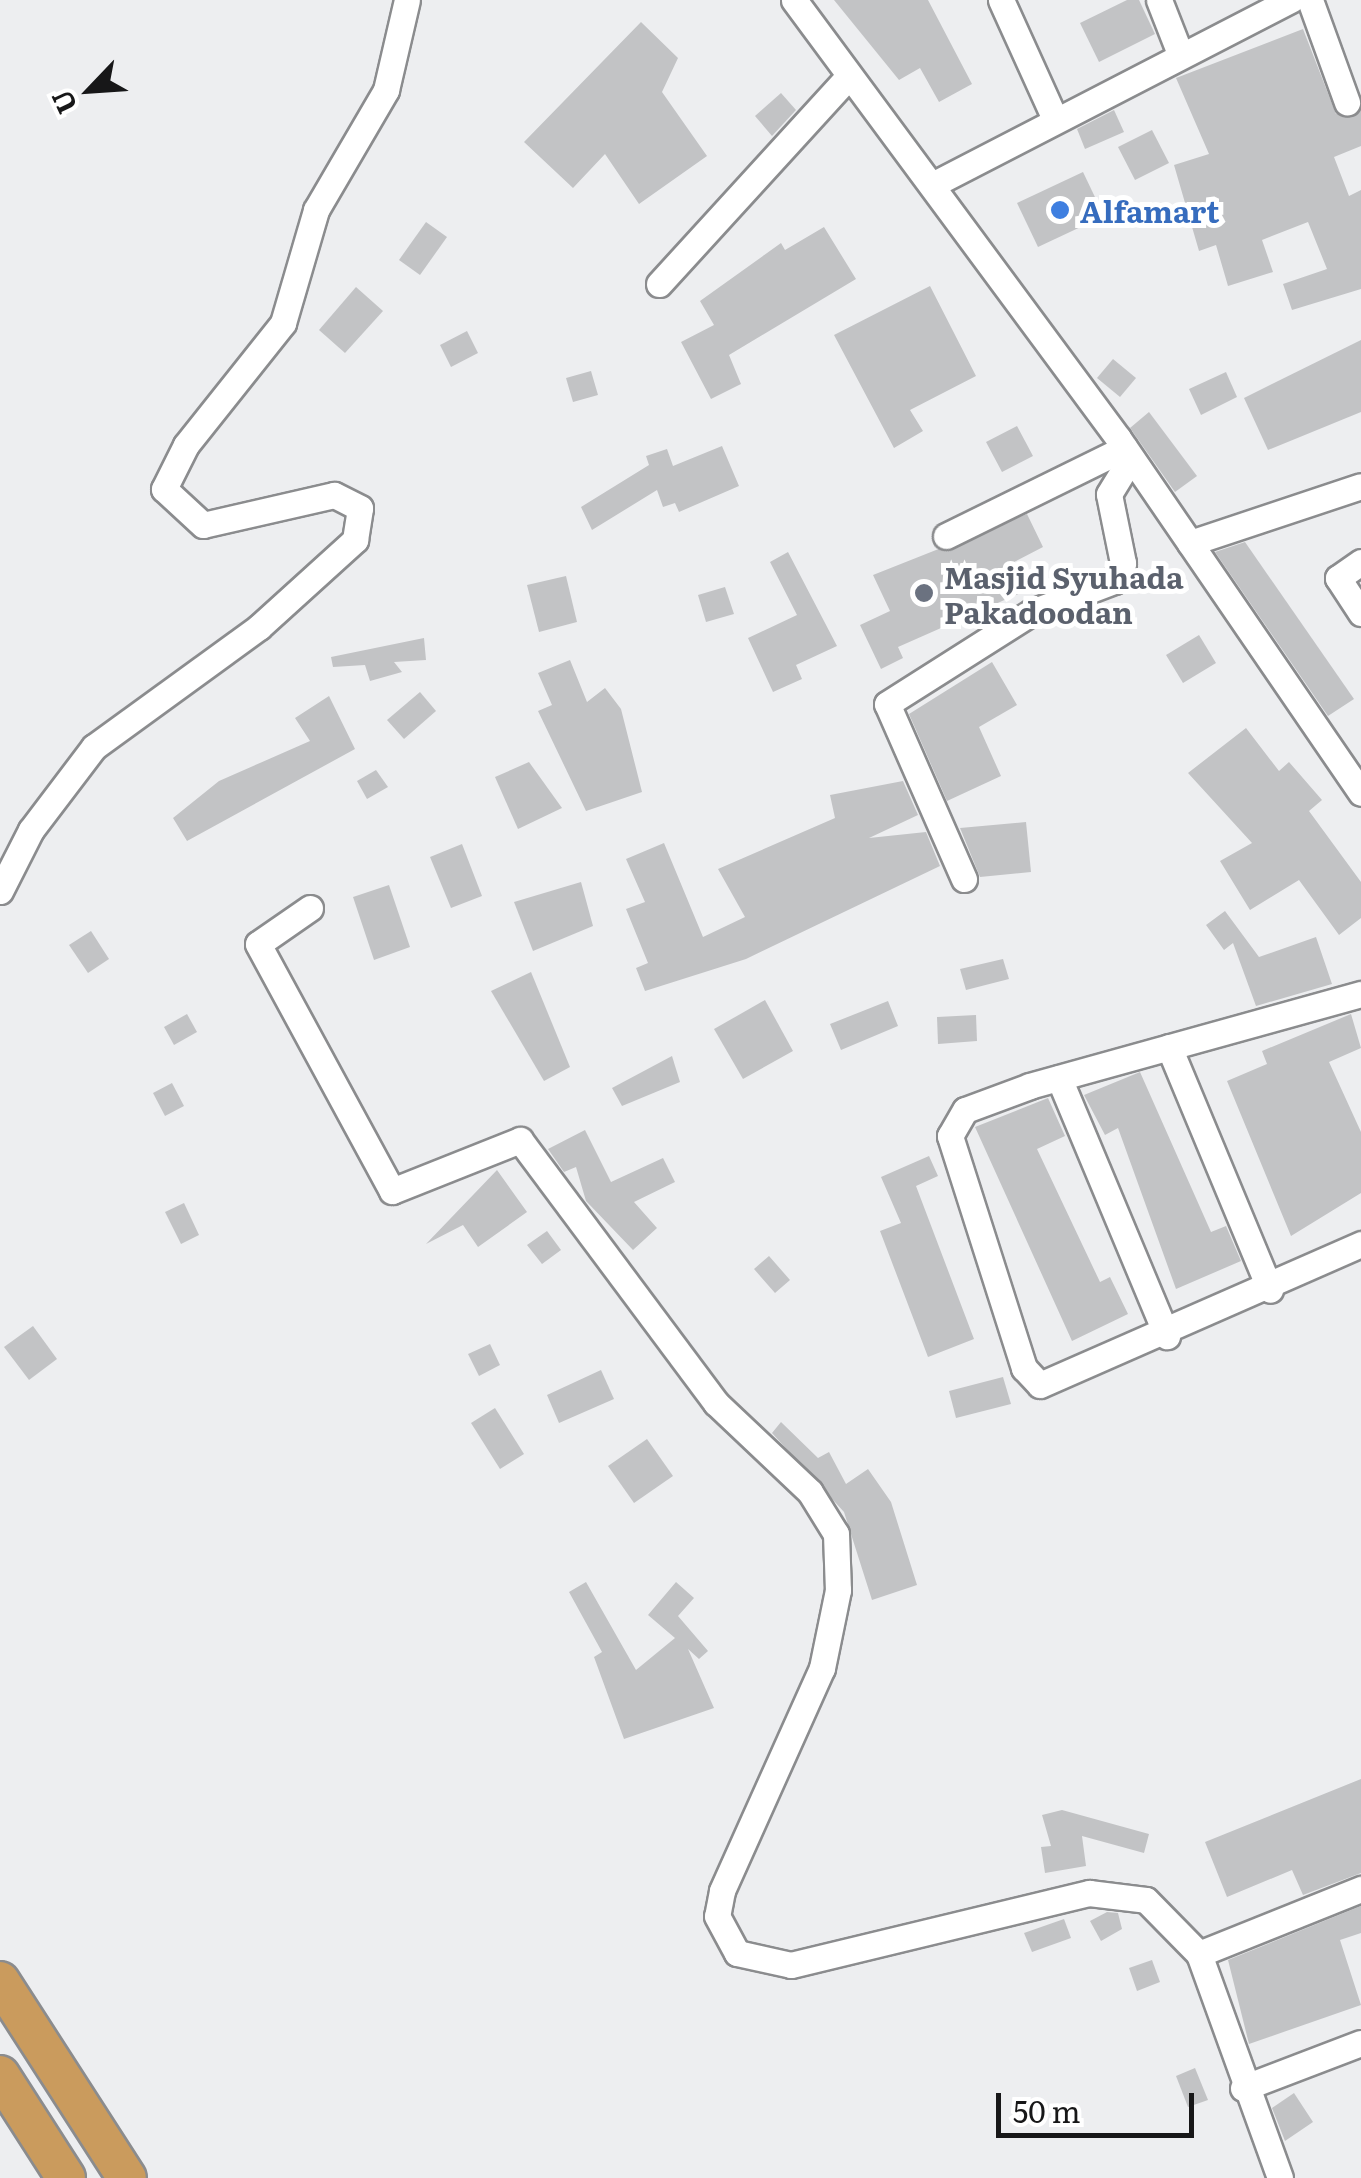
<!DOCTYPE html>
<html>
<head>
<meta charset="utf-8">
<style>
	body { margin:0 }
	#map { position:relative; width:1361px; height:2178px; overflow:hidden; background:#edeef0; font-family:Literata,serif }
	div>[style] { position:absolute }
	[style*='--x'] { left:calc(var(--x)*1px); top:calc(var(--y)*1px); width:calc(var(--w)*1px); rotate:calc(var(--a)*1deg) }
	.building>* { inset:0; background:#c2c3c5 }
	.roads { filter:drop-shadow(2px 0 #8b8c8e) drop-shadow(-2px 0 #8b8c8e) drop-shadow(0 2px #8b8c8e) drop-shadow(0 -2px #8b8c8e) }
	.minor>* { height:25px; margin:-12.5px; padding:0 12.5px; transform-origin:12.5px; border-radius:12.5px; background:#fff }
	.highway>* { height:38px; margin:-19px; padding:0 19px; transform-origin:19px; border-radius:19px; background:#ca9b5d }
	.dots>* { width:28px; height:28px; translate:-50% -50%; box-sizing:border-box; border:5px solid #fff; border-radius:50% }
	span { translate:-50% -50%; white-space:nowrap; text-align:center; line-height:1.15; -webkit-text-stroke:10px #fff; paint-order:stroke }
	.shop-label { font-size:30px; color:#366cbe; font-weight:700 }
	.left { translate:0 -50%; text-align:left }
	.worship-label { font-size:30px; color:#5b616d; font-weight:700 }
	.north { position:absolute; left:40px; top:40px; width:100px; height:100px; -webkit-text-stroke:8px #fff; paint-order:stroke; rotate:245deg; font-size:28px; font-weight:700; line-height:40px; text-align:center; color:#171718 }
	.north::after { content:''; display:block; margin:auto; width:35px; height:45px; background:#171718; clip-path:polygon(50% 0,100% 100%,50% 72%,0 100%) }
	.scale { position:absolute; left:996px; top:2093px; width:198px; height:45px; box-sizing:border-box; border:5px solid #171718; border-top:0; padding-left:12px; font-size:30px; line-height:35px; white-space:nowrap; color:#171718; -webkit-text-stroke:8px #fff; paint-order:stroke }
</style>
</head>
<body>
<div id="map">
	<div class="building">
		<div style="clip-path:polygon(834px 0,928px 0,972px 84px,939px 102px,920px 68px,899px 80px)"></div>
		<div style="clip-path:polygon(1127px 0,1139px 0,1155px 34px,1099px 62px,1080px 23px)"></div>
		<div style="clip-path:polygon(641px 22px,678px 58px,662px 92px,707px 156px,639px 204px,605px 154px,573px 188px,524px 142px)"></div>
		<div style="clip-path:polygon(1303px 29px,1336px 114px,1361px 109px,1361px 146px,1334px 157px,1349px 196px,1361px 190px,1361px 289px,1292px 310px,1283px 284px,1327px 269px,1308px 222px,1262px 240px,1273px 272px,1228px 286px,1216px 245px,1199px 251px,1174px 165px,1209px 154px,1176px 78px)"></div>
		<div style="clip-path:polygon(781px 93px,796px 110px,772px 136px,755px 116px)"></div>
		<div style="clip-path:polygon(1114px 110px,1124px 132px,1085px 149px,1077px 129px)"></div>
		<div style="clip-path:polygon(1152px 130px,1169px 163px,1135px 180px,1118px 147px)"></div>
		<div style="clip-path:polygon(1083px 172px,1104px 216px,1038px 247px,1017px 203px)"></div>
		<div style="clip-path:polygon(426px 222px,447px 237px,420px 275px,399px 260px)"></div>
		<div style="clip-path:polygon(824px 227px,856px 279px,729px 355px,741px 384px,711px 399px,681px 342px,714px 325px,700px 301px,781px 243px,785px 250px)"></div>
		<div style="clip-path:polygon(930px 286px,976px 376px,910px 410px,923px 431px,894px 448px,834px 335px)"></div>
		<div style="clip-path:polygon(356px 287px,383px 311px,345px 353px,319px 330px)"></div>
		<div style="clip-path:polygon(467px 331px,478px 353px,451px 367px,440px 345px)"></div>
		<div style="clip-path:polygon(1361px 340px,1361px 412px,1268px 450px,1244px 398px)"></div>
		<div style="clip-path:polygon(1113px 359px,1136px 378px,1120px 397px,1097px 378px)"></div>
		<div style="clip-path:polygon(591px 371px,598px 395px,573px 402px,566px 378px)"></div>
		<div style="clip-path:polygon(1226px 372px,1237px 397px,1201px 415px,1189px 389px)"></div>
		<div style="clip-path:polygon(1149px 412px,1197px 476px,1175px 492px,1130px 428px)"></div>
		<div style="clip-path:polygon(1017px 426px,1033px 456px,1002px 472px,986px 442px)"></div>
		<div style="clip-path:polygon(722px 446px,739px 486px,679px 512px,675px 503px,663px 507px,657px 490px,592px 530px,581px 507px,649px 465px,646px 456px,667px 449px,673px 466px)"></div>
		<div style="clip-path:polygon(1027px 514px,1043px 547px,1012px 563px,1025px 591px,898px 647px,903px 658px,881px 669px,860px 625px,890px 611px,873px 575px)"></div>
		<div style="clip-path:polygon(1245px 542px,1354px 699px,1328px 716px,1215px 552px)"></div>
		<div style="clip-path:polygon(788px 552px,837px 646px,796px 665px,802px 679px,773px 692px,748px 638px,797px 615px,770px 562px)"></div>
		<div style="clip-path:polygon(566px 576px,577px 622px,539px 632px,527px 585px)"></div>
		<div style="clip-path:polygon(725px 587px,734px 614px,706px 622px,698px 595px)"></div>
		<div style="clip-path:polygon(1199px 635px,1216px 663px,1183px 683px,1166px 655px)"></div>
		<div style="clip-path:polygon(424px 638px,426px 660px,394px 662px,402px 672px,370px 681px,365px 665px,333px 667px,331px 657px)"></div>
		<div style="clip-path:polygon(570px 660px,587px 702px,605px 688px,621px 709px,642px 792px,586px 811px,538px 711px,552px 705px,538px 673px)"></div>
		<div style="clip-path:polygon(992px 662px,1017px 705px,979px 727px,1001px 776px,947px 801px,909px 714px)"></div>
		<div style="clip-path:polygon(420px 692px,436px 711px,404px 739px,387px 720px)"></div>
		<div style="clip-path:polygon(329px 696px,355px 749px,187px 841px,173px 818px,219px 781px,310px 741px,295px 718px)"></div>
		<div style="clip-path:polygon(1246px 728px,1279px 771px,1289px 762px,1322px 800px,1309px 811px,1361px 882px,1361px 918px,1339px 935px,1299px 880px,1250px 910px,1220px 861px,1252px 843px,1188px 773px)"></div>
		<div style="clip-path:polygon(529px 762px,562px 808px,518px 829px,495px 777px)"></div>
		<div style="clip-path:polygon(376px 770px,388px 787px,367px 799px,357px 781px)"></div>
		<div style="clip-path:polygon(903px 781px,918px 815px,869px 838px,926px 832px,940px 866px,746px 959px,645px 991px,636px 968px,648px 963px,626px 909px,645px 902px,626px 859px,664px 843px,703px 937px,745px 917px,718px 869px,835px 818px,830px 795px)"></div>
		<div style="clip-path:polygon(1026px 822px,1031px 872px,980px 877px,960px 828px)"></div>
		<div style="clip-path:polygon(462px 844px,482px 896px,451px 908px,430px 857px)"></div>
		<div style="clip-path:polygon(581px 882px,593px 926px,533px 951px,514px 902px)"></div>
		<div style="clip-path:polygon(389px 885px,410px 947px,374px 960px,353px 897px)"></div>
		<div style="clip-path:polygon(1225px 911px,1259px 957px,1316px 937px,1332px 984px,1256px 1006px,1233px 943px,1224px 950px,1206px 925px)"></div>
		<div style="clip-path:polygon(91px 931px,109px 959px,88px 973px,69px 945px)"></div>
		<div style="clip-path:polygon(1003px 959px,1009px 979px,966px 990px,960px 969px)"></div>
		<div style="clip-path:polygon(531px 972px,570px 1067px,544px 1081px,491px 991px)"></div>
		<div style="clip-path:polygon(765px 1000px,793px 1051px,743px 1079px,714px 1029px)"></div>
		<div style="clip-path:polygon(888px 1001px,898px 1026px,841px 1050px,830px 1024px)"></div>
		<div style="clip-path:polygon(187px 1014px,197px 1032px,174px 1045px,164px 1027px)"></div>
		<div style="clip-path:polygon(1351px 1014px,1361px 1048px,1329px 1062px,1361px 1132px,1361px 1193px,1291px 1236px,1227px 1081px,1267px 1064px,1262px 1051px)"></div>
		<div style="clip-path:polygon(976px 1015px,977px 1041px,938px 1044px,937px 1017px)"></div>
		<div style="clip-path:polygon(672px 1056px,680px 1082px,622px 1106px,612px 1088px)"></div>
		<div style="clip-path:polygon(1140px 1072px,1211px 1232px,1226px 1226px,1241px 1261px,1176px 1289px,1118px 1128px,1105px 1135px,1084px 1095px)"></div>
		<div style="clip-path:polygon(172px 1083px,184px 1106px,165px 1116px,153px 1093px)"></div>
		<div style="clip-path:polygon(1048px 1098px,1065px 1136px,1037px 1149px,1100px 1282px,1110px 1277px,1128px 1314px,1072px 1341px,975px 1127px)"></div>
		<div style="clip-path:polygon(585px 1130px,611px 1182px,663px 1158px,675px 1182px,634px 1202px,657px 1228px,633px 1250px,586px 1201px,576px 1167px,564px 1172px,548px 1149px)"></div>
		<div style="clip-path:polygon(929px 1156px,938px 1176px,916px 1186px,974px 1339px,928px 1357px,880px 1231px,901px 1223px,881px 1177px)"></div>
		<div style="clip-path:polygon(497px 1170px,527px 1212px,478px 1247px,463px 1225px,426px 1244px)"></div>
		<div style="clip-path:polygon(184px 1203px,199px 1235px,181px 1244px,165px 1212px)"></div>
		<div style="clip-path:polygon(547px 1231px,561px 1250px,542px 1264px,527px 1245px)"></div>
		<div style="clip-path:polygon(769px 1256px,790px 1280px,775px 1293px,754px 1269px)"></div>
		<div style="clip-path:polygon(33px 1326px,57px 1359px,29px 1380px,4px 1347px)"></div>
		<div style="clip-path:polygon(490px 1344px,500px 1365px,479px 1376px,468px 1354px)"></div>
		<div style="clip-path:polygon(601px 1370px,614px 1399px,559px 1423px,547px 1395px)"></div>
		<div style="clip-path:polygon(1003px 1377px,1011px 1404px,956px 1418px,949px 1391px)"></div>
		<div style="clip-path:polygon(495px 1408px,524px 1454px,500px 1469px,471px 1423px)"></div>
		<div style="clip-path:polygon(781px 1422px,818px 1458px,829px 1452px,846px 1484px,868px 1469px,891px 1502px,917px 1585px,872px 1600px,844px 1512px,772px 1433px)"></div>
		<div style="clip-path:polygon(647px 1439px,673px 1476px,634px 1503px,608px 1466px)"></div>
		<div style="clip-path:polygon(586px 1582px,636px 1670px,675px 1638px,648px 1615px,676px 1582px,694px 1598px,678px 1616px,708px 1651px,699px 1659px,688px 1649px,714px 1708px,624px 1739px,594px 1657px,602px 1652px,569px 1592px)"></div>
		<div style="clip-path:polygon(1361px 1779px,1361px 1873px,1303px 1895px,1292px 1870px,1227px 1897px,1205px 1842px)"></div>
		<div style="clip-path:polygon(1062px 1810px,1149px 1834px,1144px 1853px,1082px 1836px,1086px 1866px,1045px 1873px,1041px 1847px,1051px 1846px,1042px 1815px)"></div>
		<div style="clip-path:polygon(1361px 1906px,1361px 1933px,1340px 1940px,1361px 2005px,1249px 2044px,1228px 1960px)"></div>
		<div style="clip-path:polygon(1107px 1912px,1118px 1913px,1122px 1929px,1101px 1941px,1090px 1921px)"></div>
		<div style="clip-path:polygon(1064px 1919px,1071px 1938px,1032px 1952px,1024px 1933px)"></div>
		<div style="clip-path:polygon(1152px 1960px,1160px 1982px,1137px 1991px,1129px 1968px)"></div>
		<div style="clip-path:polygon(1195px 2068px,1208px 2100px,1188px 2107px,1176px 2076px)"></div>
		<div style="clip-path:polygon(1294px 2093px,1313px 2122px,1285px 2141px,1272px 2108px)"></div>
	</div>
	<div class="roads">
		<div class="minor">
			<div style="--x:794;--y:0;--w:545;--a:53.51"></div>
			<div style="--x:1118;--y:438;--w:430;--a:55.6"></div>
			<div style="--x:1001;--y:0;--w:131;--a:65.6"></div>
			<div style="--x:1159;--y:0;--w:55;--a:68.6"></div>
			<div style="--x:1310;--y:0;--w:109;--a:70.1"></div>
			<div style="--x:932;--y:185;--w:404;--a:-27.3"></div>
			<div style="--x:659;--y:284;--w:282;--a:-47.6"></div>
			<div style="--x:946;--y:536;--w:199;--a:-26.2"></div>
			<div style="--x:1190;--y:543;--w:180;--a:-18.4"></div>
			<div style="--x:1361;--y:562;--w:28;--a:145"></div>
			<div style="--x:1338;--y:578;--w:42;--a:56.7"></div>
			<div style="--x:964;--y:879;--w:191;--a:-113.7"></div>
			<div style="--x:887;--y:704;--w:172;--a:-32.4"></div>
			<div style="--x:1032;--y:612;--w:88;--a:-20.7"></div>
			<div style="--x:1114;--y:581;--w:20;--a:-63"></div>
			<div style="--x:1123;--y:563;--w:70;--a:-101.5"></div>
			<div style="--x:1109;--y:494;--w:42;--a:-58.6"></div>
			<div style="--x:0;--y:891;--w:68;--a:-63.1"></div>
			<div style="--x:31;--y:830;--w:104;--a:-52.8"></div>
			<div style="--x:94;--y:747;--w:204;--a:-36"></div>
			<div style="--x:259;--y:627;--w:130;--a:-42.2"></div>
			<div style="--x:355;--y:540;--w:32;--a:-81"></div>
			<div style="--x:360;--y:508;--w:29;--a:-153"></div>
			<div style="--x:334;--y:495;--w:134;--a:167.1"></div>
			<div style="--x:203;--y:525;--w:53;--a:-137.3"></div>
			<div style="--x:164;--y:489;--w:49;--a:-63.4"></div>
			<div style="--x:186;--y:445;--w:156;--a:-51.5"></div>
			<div style="--x:283;--y:323;--w:118;--a:-73.7"></div>
			<div style="--x:316;--y:210;--w:139;--a:-59.7"></div>
			<div style="--x:386;--y:90;--w:92;--a:-76.9"></div>
			<div style="--x:310;--y:908;--w:63;--a:145.3"></div>
			<div style="--x:258;--y:944;--w:281;--a:61.5"></div>
			<div style="--x:392;--y:1191;--w:138;--a:-21.7"></div>
			<div style="--x:520;--y:1140;--w:328;--a:53.3"></div>
			<div style="--x:716;--y:1403;--w:129;--a:43.4"></div>
			<div style="--x:810;--y:1492;--w:49;--a:58.2"></div>
			<div style="--x:836;--y:1534;--w:56;--a:88"></div>
			<div style="--x:838;--y:1590;--w:80;--a:101.6"></div>
			<div style="--x:822;--y:1668;--w:244;--a:114.2"></div>
			<div style="--x:722;--y:1891;--w:25;--a:101"></div>
			<div style="--x:717;--y:1916;--w:42;--a:61.6"></div>
			<div style="--x:737;--y:1953;--w:55;--a:12.5"></div>
			<div style="--x:791;--y:1965;--w:307;--a:-13.6"></div>
			<div style="--x:1089;--y:1893;--w:57;--a:7"></div>
			<div style="--x:1146;--y:1900;--w:76;--a:45.5"></div>
			<div style="--x:1199;--y:1954;--w:238;--a:70.1"></div>
			<div style="--x:1361;--y:994;--w:344;--a:164.5"></div>
			<div style="--x:1030;--y:1086;--w:69;--a:159.7"></div>
			<div style="--x:965;--y:1110;--w:30;--a:120"></div>
			<div style="--x:950;--y:1136;--w:244;--a:72.3"></div>
			<div style="--x:1024;--y:1368;--w:23;--a:47"></div>
			<div style="--x:1040;--y:1385;--w:351;--a:-23.7"></div>
			<div style="--x:1169;--y:1047;--w:263;--a:67.4"></div>
			<div style="--x:1059;--y:1078;--w:280;--a:67.3"></div>
			<div style="--x:1199;--y:1954;--w:175;--a:-21.9"></div>
			<div style="--x:1243;--y:2088;--w:126;--a:-20.9"></div>
		</div>
		<div class="highway">
			<div style="--x:0;--y:1981;--w:234;--a:57.2"></div>
			<div style="--x:0;--y:2075;--w:122;--a:57.3"></div>
		</div>
	</div>
	<div class="dots">
		<div style="left:1060px;top:210px;background:#3f7fe0"></div>
		<div style="left:924px;top:593px;background:#6b7280"></div>
	</div>
	<div class="shop-label">
		<span class="left" style="left:1080px;top:210px">Alfamart</span>
	</div>
	<div class="worship-label">
		<span class="left" style="left:944px;top:593px">Masjid Syuhada<br>Pakadoodan</span>
	</div>
	<div class="north">U</div>
	<div class="scale">50 m</div>
</div>
</body>
</html>
